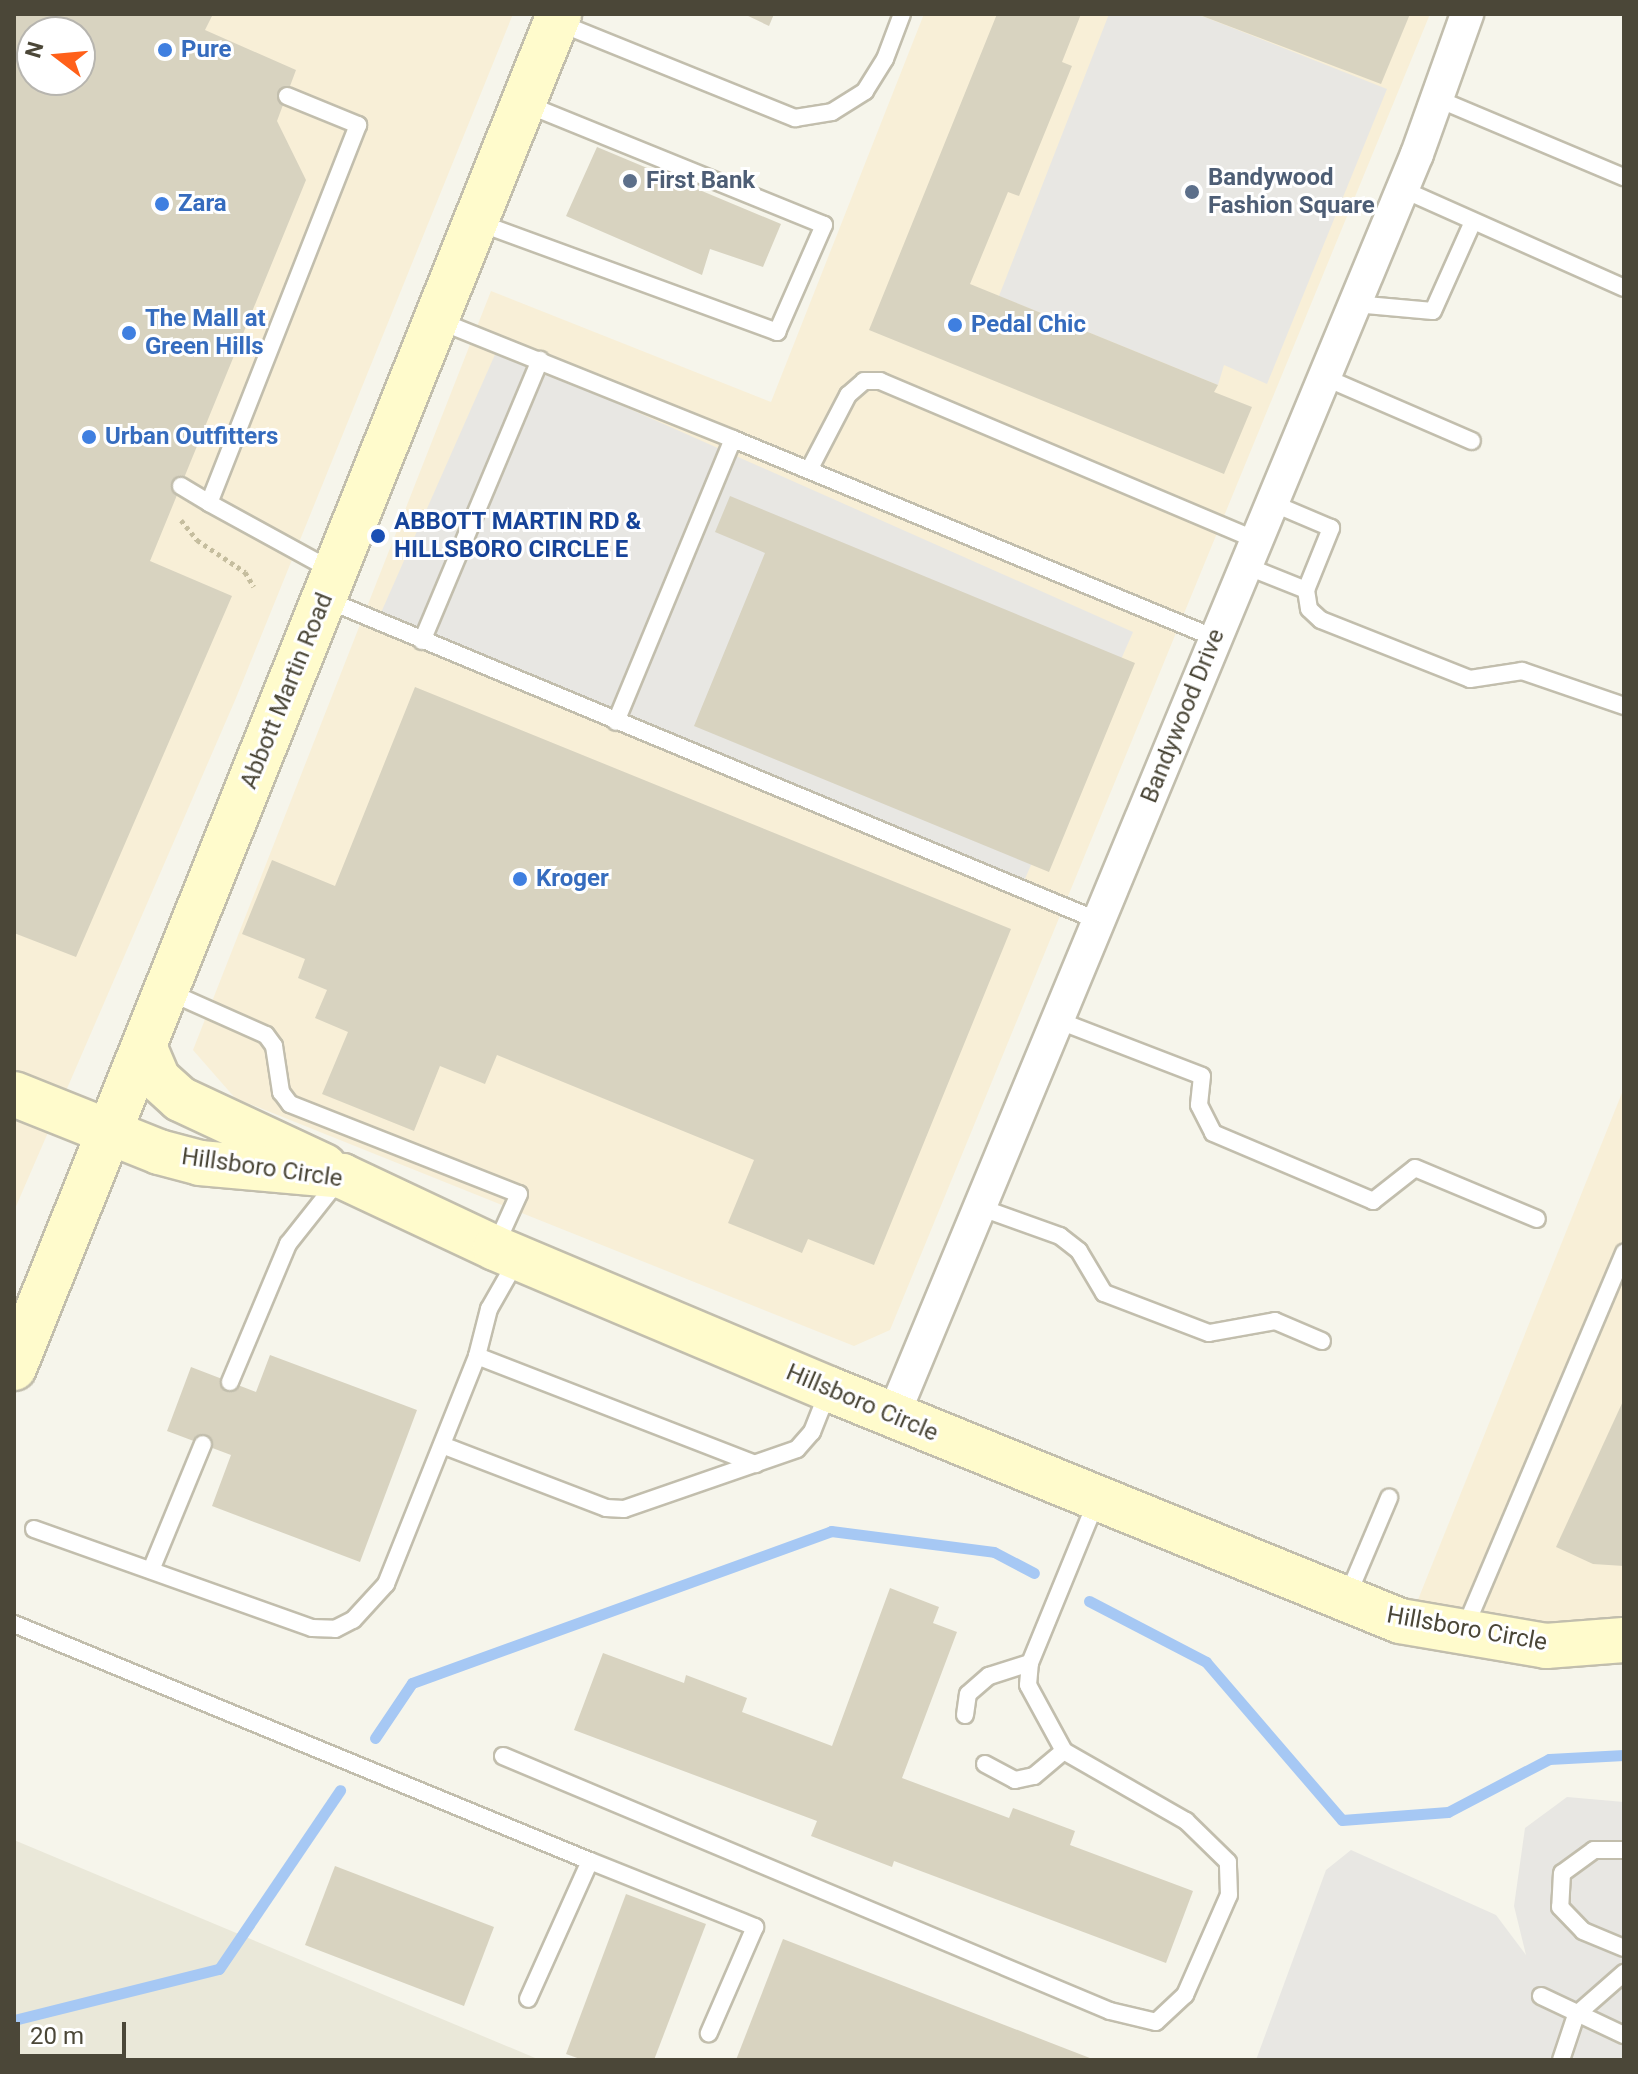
<!DOCTYPE html>
<html>
<head>
<meta charset="utf-8">
<style>
	body { margin:0 }
	#map { position:relative; width:1638px; height:2074px; overflow:hidden; background:#f6f5eb; font-family:Roboto,sans-serif }
	div>[style] { position:absolute }
	[style*='--x'] { left:calc(var(--x)*1px); top:calc(var(--y)*1px); width:calc(var(--w)*1px); rotate:calc(var(--a)*1deg) }
	.residential>* { inset:0; background:#eae8d9 }
	.commercial>* { inset:0; background:#f8efd7 }
	.parking>* { inset:0; background:#e8e7e3 }
	.stream>* { height:11px; margin:-5.5px; padding:0 5.5px; transform-origin:5.5px; border-radius:5.5px; background:#a6c8f4 }
	.building>* { inset:0; background:#d8d3c0 }
	.path>* { height:5px; margin-top:-2.5px; transform-origin:0; background:repeating-linear-gradient(90deg,#c5bd9e 0 4px,transparent 0 8px) }
	.roads { filter:drop-shadow(2px 0 #c2bead) drop-shadow(-2px 0 #c2bead) drop-shadow(0 2px #c2bead) drop-shadow(0 -2px #c2bead) }
	.lane>* { height:16px; margin:-8px; padding:0 8px; transform-origin:8px; border-radius:8px; background:#fff }
	.street>* { height:32px; margin:-16px; padding:0 16px; transform-origin:16px; border-radius:16px; background:#fff }
	.secondary>* { height:44px; margin:-22px; padding:0 22px; transform-origin:22px; border-radius:22px; background:#fffbcc }
	.dots>* { width:22px; height:22px; translate:-50% -50%; box-sizing:border-box; border:4px solid #fff; border-radius:50% }
	span { translate:-50% -50%; white-space:nowrap; text-align:center; line-height:1.15; -webkit-text-stroke:6px #fff; paint-order:stroke }
	.shop-label { font-size:24px; color:#366cbe; font-weight:700 }
	.left { translate:0 -50%; text-align:left }
	.service-label { font-size:24px; color:#4e5e75; font-weight:700 }
	.transit-label { font-size:24px; color:#164399; font-weight:700 }
	.street-label { font-size:24px; color:#4b4738 }
	.frame { position:absolute; inset:0; border:16px solid #4b4738; pointer-events:none }
	.north { position:absolute; left:16px; top:16px; width:80px; height:80px; box-sizing:border-box; background:#fff; border:2px solid #b7b5af; border-radius:50%; rotate:286deg; font-size:22px; font-weight:700; line-height:32px; text-align:center; color:#4b4738 }
	.north::after { content:''; display:block; margin:auto; width:28px; height:36px; background:#ff6019; clip-path:polygon(50% 0,100% 100%,50% 72%,0 100%) }
	.scale { position:absolute; left:16px; top:2022px; width:110px; height:36px; box-sizing:border-box; border:4px solid #4b4738; border-top:0; padding-left:10px; font-size:24px; line-height:28px; white-space:nowrap; color:#4b4738; -webkit-text-stroke:6px #fff; paint-order:stroke }
</style>
</head>
<body>
<div id="map">
	<div class="residential">
		<div style="clip-path:polygon(14px 1840px,540px 2060px,14px 2060px)"></div>
	</div>
	<div class="commercial">
		<div style="clip-path:polygon(evenodd,14px 14px,513px 14px,236px 698px,14px 1211px,14px 14px,32px 32px,80px 32px,80px 80px,32px 80px,32px 32px)"></div>
		<div style="clip-path:polygon(924px 14px,1430px 14px,890px 1330px,854px 1346px,235px 1098px,193px 1050px,491px 291px,771px 402px)"></div>
		<div style="clip-path:polygon(1624px 1088px,1624px 1640px,1409px 1622px)"></div>
	</div>
	<div class="parking">
		<div style="clip-path:polygon(1109px 14px,1197px 14px,1387px 89px,1267px 384px,1224px 365px,1218px 385px,999px 296px)"></div>
		<div style="clip-path:polygon(497px 350px,1133px 632px,1017px 897px,380px 615px)"></div>
		<div style="clip-path:polygon(1567px 1797px,1624px 1802px,1624px 2060px,1256px 2060px,1326px 1870px,1351px 1850px,1496px 1915px,1526px 1955px,1514px 1906px,1525px 1828px)"></div>
	</div>
	<div class="stream">
		<div style="--x:1089;--y:1601;--w:132;--a:27.5"></div>
		<div style="--x:1206;--y:1662;--w:208;--a:49.3"></div>
		<div style="--x:1342;--y:1820;--w:106;--a:-4.3"></div>
		<div style="--x:1448;--y:1812;--w:114;--a:-27.7"></div>
		<div style="--x:1549;--y:1759;--w:75;--a:-3.1"></div>
		<div style="--x:375;--y:1738;--w:66;--a:-56.1"></div>
		<div style="--x:412;--y:1683;--w:446;--a:-19.9"></div>
		<div style="--x:831;--y:1531;--w:164;--a:7.3"></div>
		<div style="--x:994;--y:1552;--w:45;--a:27.7"></div>
		<div style="--x:14;--y:2020;--w:211;--a:-14"></div>
		<div style="--x:219;--y:1969;--w:216;--a:-55.9"></div>
	</div>
	<div class="building">
		<div style="clip-path:polygon(evenodd,14px 14px,213px 14px,205px 30px,296px 70px,277px 121px,306px 180px,150px 561px,232px 596px,76px 957px,14px 933px,14px 14px,32px 32px,80px 32px,80px 80px,32px 80px,32px 32px)"></div>
		<div style="clip-path:polygon(744px 14px,774px 14px,769px 26px)"></div>
		<div style="clip-path:polygon(997px 14px,1081px 14px,1062px 62px,1072px 66px,1019px 196px,1008px 192px,970px 284px,1218px 385px,1214px 392px,1252px 407px,1224px 474px,869px 330px)"></div>
		<div style="clip-path:polygon(1197px 14px,1410px 14px,1381px 84px)"></div>
		<div style="clip-path:polygon(597px 147px,781px 224px,763px 267px,710px 249px,702px 275px,566px 216px)"></div>
		<div style="clip-path:polygon(730px 496px,1135px 663px,1049px 872px,694px 726px,765px 553px,715px 532px)"></div>
		<div style="clip-path:polygon(415px 687px,1011px 929px,874px 1265px,808px 1239px,802px 1253px,728px 1223px,754px 1160px,497px 1055px,485px 1084px,440px 1066px,414px 1131px,322px 1094px,348px 1032px,315px 1018px,327px 990px,298px 978px,305px 959px,242px 934px,272px 860px,335px 886px)"></div>
		<div style="clip-path:polygon(270px 1355px,417px 1410px,360px 1562px,212px 1506px,231px 1455px,167px 1431px,191px 1367px,256px 1392px)"></div>
		<div style="clip-path:polygon(1624px 1399px,1624px 1566px,1593px 1564px,1556px 1547px)"></div>
		<div style="clip-path:polygon(890px 1588px,939px 1607px,933px 1623px,957px 1632px,902px 1778px,1009px 1818px,1013px 1808px,1075px 1831px,1070px 1845px,1193px 1891px,1166px 1963px,894px 1861px,892px 1867px,811px 1836px,817px 1821px,574px 1730px,603px 1653px,684px 1683px,686px 1675px,747px 1698px,742px 1712px,832px 1746px)"></div>
		<div style="clip-path:polygon(335px 1866px,494px 1927px,464px 2006px,305px 1945px)"></div>
		<div style="clip-path:polygon(626px 1894px,706px 1924px,654px 2060px,583px 2060px,566px 2054px)"></div>
		<div style="clip-path:polygon(783px 1939px,1095px 2060px,736px 2060px)"></div>
	</div>
	<div class="path">
		<div style="--x:181;--y:520;--w:26;--a:51"></div>
		<div style="--x:197;--y:540;--w:58;--a:33.7"></div>
		<div style="--x:245;--y:572;--w:17;--a:59"></div>
	</div>
	<div class="roads">
		<div class="lane">
			<div style="--x:557;--y:22;--w:257;--a:22"></div>
			<div style="--x:795;--y:118;--w:37;--a:-9"></div>
			<div style="--x:832;--y:112;--w:39;--a:-32"></div>
			<div style="--x:865;--y:91;--w:38;--a:-58"></div>
			<div style="--x:885;--y:59;--w:48;--a:-69.3"></div>
			<div style="--x:287;--y:96;--w:77;--a:22.2"></div>
			<div style="--x:358;--y:125;--w:406;--a:111.5"></div>
			<div style="--x:209;--y:503;--w:141;--a:28.7"></div>
			<div style="--x:1438;--y:99;--w:202;--a:22.8"></div>
			<div style="--x:1402;--y:189;--w:243;--a:24"></div>
			<div style="--x:477;--y:222;--w:320;--a:20.1"></div>
			<div style="--x:777;--y:332;--w:117;--a:-66.3"></div>
			<div style="--x:824;--y:225;--w:325;--a:-157.9"></div>
			<div style="--x:1355;--y:304;--w:78;--a:5.1"></div>
			<div style="--x:1433;--y:311;--w:95;--a:-65.9"></div>
			<div style="--x:437;--y:320;--w:319;--a:21.9"></div>
			<div style="--x:733;--y:439;--w:306;--a:112.5"></div>
			<div style="--x:1324;--y:377;--w:161;--a:23.4"></div>
			<div style="--x:733;--y:439;--w:521;--a:22.43"></div>
			<div style="--x:809;--y:470;--w:85;--a:-62.5"></div>
			<div style="--x:848;--y:395;--w:21;--a:-41"></div>
			<div style="--x:864;--y:381;--w:16;--a:0"></div>
			<div style="--x:880;--y:381;--w:408;--a:22.9"></div>
			<div style="--x:181;--y:486;--w:33;--a:31"></div>
			<div style="--x:1246;--y:566;--w:65;--a:21.8"></div>
			<div style="--x:1306;--y:590;--w:67;--a:-68"></div>
			<div style="--x:1331;--y:528;--w:64;--a:-157"></div>
			<div style="--x:1306;--y:590;--w:19;--a:81"></div>
			<div style="--x:1309;--y:609;--w:16;--a:43"></div>
			<div style="--x:1321;--y:620;--w:160;--a:21.6"></div>
			<div style="--x:1470;--y:679;--w:53;--a:-8.7"></div>
			<div style="--x:1522;--y:671;--w:108;--a:18.9"></div>
			<div style="--x:325;--y:599;--w:838;--a:22.59"></div>
			<div style="--x:422;--y:641;--w:305;--a:-67.2"></div>
			<div style="--x:167;--y:991;--w:108;--a:24"></div>
			<div style="--x:266;--y:1035;--w:14;--a:54"></div>
			<div style="--x:274;--y:1046;--w:47;--a:81.3"></div>
			<div style="--x:281;--y:1092;--w:15;--a:53"></div>
			<div style="--x:290;--y:1104;--w:246;--a:21.5"></div>
			<div style="--x:519;--y:1194;--w:56;--a:114.3"></div>
			<div style="--x:1057;--y:1020;--w:155;--a:21.1"></div>
			<div style="--x:1202;--y:1076;--w:29;--a:96"></div>
			<div style="--x:1199;--y:1105;--w:31;--a:63"></div>
			<div style="--x:1213;--y:1133;--w:174;--a:23"></div>
			<div style="--x:1373;--y:1201;--w:53;--a:-38.2"></div>
			<div style="--x:1415;--y:1168;--w:132;--a:22.7"></div>
			<div style="--x:979;--y:1207;--w:86;--a:19.7"></div>
			<div style="--x:1060;--y:1236;--w:24;--a:38"></div>
			<div style="--x:1079;--y:1251;--w:49;--a:59.2"></div>
			<div style="--x:1104;--y:1293;--w:112;--a:20.9"></div>
			<div style="--x:1209;--y:1333;--w:67;--a:-10.3"></div>
			<div style="--x:1275;--y:1321;--w:51;--a:23.1"></div>
			<div style="--x:477;--y:1356;--w:299;--a:21.2"></div>
			<div style="--x:230;--y:1382;--w:150;--a:-67.2"></div>
			<div style="--x:288;--y:1244;--w:80;--a:-51.6"></div>
			<div style="--x:442;--y:1445;--w:176;--a:21"></div>
			<div style="--x:606;--y:1508;--w:18;--a:3"></div>
			<div style="--x:624;--y:1509;--w:183;--a:-19.1"></div>
			<div style="--x:797;--y:1449;--w:23;--a:-49"></div>
			<div style="--x:812;--y:1432;--w:46;--a:-68.4"></div>
			<div style="--x:34;--y:1529;--w:295;--a:19.6"></div>
			<div style="--x:312;--y:1628;--w:23;--a:2"></div>
			<div style="--x:335;--y:1629;--w:20;--a:-27"></div>
			<div style="--x:353;--y:1620;--w:49;--a:-47.5"></div>
			<div style="--x:386;--y:1584;--w:245;--a:-68.2"></div>
			<div style="--x:477;--y:1356;--w:49;--a:-75.7"></div>
			<div style="--x:489;--y:1309;--w:56;--a:-60.3"></div>
			<div style="--x:151;--y:1570;--w:136;--a:-67.6"></div>
			<div style="--x:1347;--y:1597;--w:108;--a:-67"></div>
			<div style="--x:14;--y:1624;--w:623;--a:22.37"></div>
			<div style="--x:590;--y:1861;--w:151;--a:114.2"></div>
			<div style="--x:1464;--y:1630;--w:410;--a:-67"></div>
			<div style="--x:965;--y:1715;--w:21;--a:-82"></div>
			<div style="--x:968;--y:1694;--w:28;--a:-41"></div>
			<div style="--x:989;--y:1676;--w:43;--a:-17.6"></div>
			<div style="--x:503;--y:1756;--w:658;--a:22.79"></div>
			<div style="--x:1110;--y:2011;--w:47;--a:13.4"></div>
			<div style="--x:1156;--y:2022;--w:40;--a:-43"></div>
			<div style="--x:1185;--y:1995;--w:109;--a:-66.3"></div>
			<div style="--x:1229;--y:1895;--w:33;--a:-92"></div>
			<div style="--x:1228;--y:1862;--w:59;--a:-135.7"></div>
			<div style="--x:1186;--y:1821;--w:141;--a:-150.2"></div>
			<div style="--x:1064;--y:1751;--w:75;--a:-118.6"></div>
			<div style="--x:1028;--y:1685;--w:22;--a:-85"></div>
			<div style="--x:1030;--y:1663;--w:176;--a:-67.7"></div>
			<div style="--x:985;--y:1764;--w:34;--a:28"></div>
			<div style="--x:1015;--y:1780;--w:19;--a:-12"></div>
			<div style="--x:1034;--y:1776;--w:39;--a:-40"></div>
			<div style="--x:1624;--y:1850;--w:30;--a:180"></div>
			<div style="--x:1594;--y:1850;--w:39;--a:144"></div>
			<div style="--x:1562;--y:1873;--w:34;--a:93"></div>
			<div style="--x:1560;--y:1907;--w:33;--a:46"></div>
			<div style="--x:1583;--y:1931;--w:44;--a:22.5"></div>
			<div style="--x:590;--y:1861;--w:178;--a:21.8"></div>
			<div style="--x:755;--y:1927;--w:116;--a:113.5"></div>
			<div style="--x:1541;--y:1996;--w:92;--a:25.2"></div>
			<div style="--x:1561;--y:2060;--w:47;--a:-71.6"></div>
			<div style="--x:1576;--y:2015;--w:64;--a:-41.2"></div>
		</div>
		<div class="street">
			<div style="--x:893;--y:1416;--w:1366;--a:-67.45"></div>
			<div style="--x:1417;--y:154;--w:149;--a:-70.3"></div>
		</div>
		<div class="secondary">
			<div style="--x:144;--y:1046;--w:36;--a:67"></div>
			<div style="--x:158;--y:1079;--w:30;--a:42"></div>
			<div style="--x:180;--y:1099;--w:159;--a:25"></div>
			<div style="--x:14;--y:1094;--w:156;--a:21.8"></div>
			<div style="--x:159;--y:1152;--w:42;--a:15"></div>
			<div style="--x:200;--y:1163;--w:143;--a:5.2"></div>
			<div style="--x:342;--y:1176;--w:169;--a:25.2"></div>
			<div style="--x:495;--y:1248;--w:363;--a:22.9"></div>
			<div style="--x:829;--y:1389;--w:616;--a:22.11"></div>
			<div style="--x:1400;--y:1621;--w:148;--a:9.7"></div>
			<div style="--x:1546;--y:1646;--w:78;--a:-4.4"></div>
			<div style="--x:14;--y:1368;--w:1460;--a:-68.07"></div>
		</div>
	</div>
	<div class="dots">
		<div style="left:165px;top:50px;background:#3f7fe0"></div>
		<div style="left:630px;top:181px;background:#5c6f8a"></div>
		<div style="left:1192px;top:192px;background:#5c6f8a"></div>
		<div style="left:162px;top:204px;background:#3f7fe0"></div>
		<div style="left:955px;top:325px;background:#3f7fe0"></div>
		<div style="left:129px;top:333px;background:#3f7fe0"></div>
		<div style="left:89px;top:437px;background:#3f7fe0"></div>
		<div style="left:378px;top:536px;background:#1a4fb4"></div>
		<div style="left:520px;top:879px;background:#3f7fe0"></div>
	</div>
	<div class="shop-label">
		<span class="left" style="left:181px;top:50px">Pure</span>
		<span class="left" style="left:178px;top:204px">Zara</span>
		<span class="left" style="left:145px;top:333px">The Mall at<br>Green Hills</span>
		<span class="left" style="left:971px;top:325px">Pedal Chic</span>
		<span class="left" style="left:105px;top:437px">Urban Outfitters</span>
		<span class="left" style="left:536px;top:879px">Kroger</span>
	</div>
	<div class="service-label">
		<span class="left" style="left:1208px;top:192px">Bandywood<br>Fashion Square</span>
		<span class="left" style="left:646px;top:181px">First Bank</span>
	</div>
	<div class="transit-label">
		<span class="left" style="left:394px;top:536px">ABBOTT MARTIN RD &amp;<br>HILLSBORO CIRCLE E</span>
	</div>
	<div class="street-label">
		<span style="left:287px;top:691px;rotate:-68deg">Abbott Martin Road</span>
		<span style="left:1183px;top:716px;rotate:-68deg">Bandywood Drive</span>
		<span style="left:262px;top:1168px;rotate:8deg">Hillsboro Circle</span>
		<span style="left:862px;top:1403px;rotate:23deg">Hillsboro Circle</span>
		<span style="left:1467px;top:1629px;rotate:10deg">Hillsboro Circle</span>
	</div>
	<div class="frame"></div>
	<div class="north">N</div>
	<div class="scale">20 m</div>
</div>
</body>
</html>
